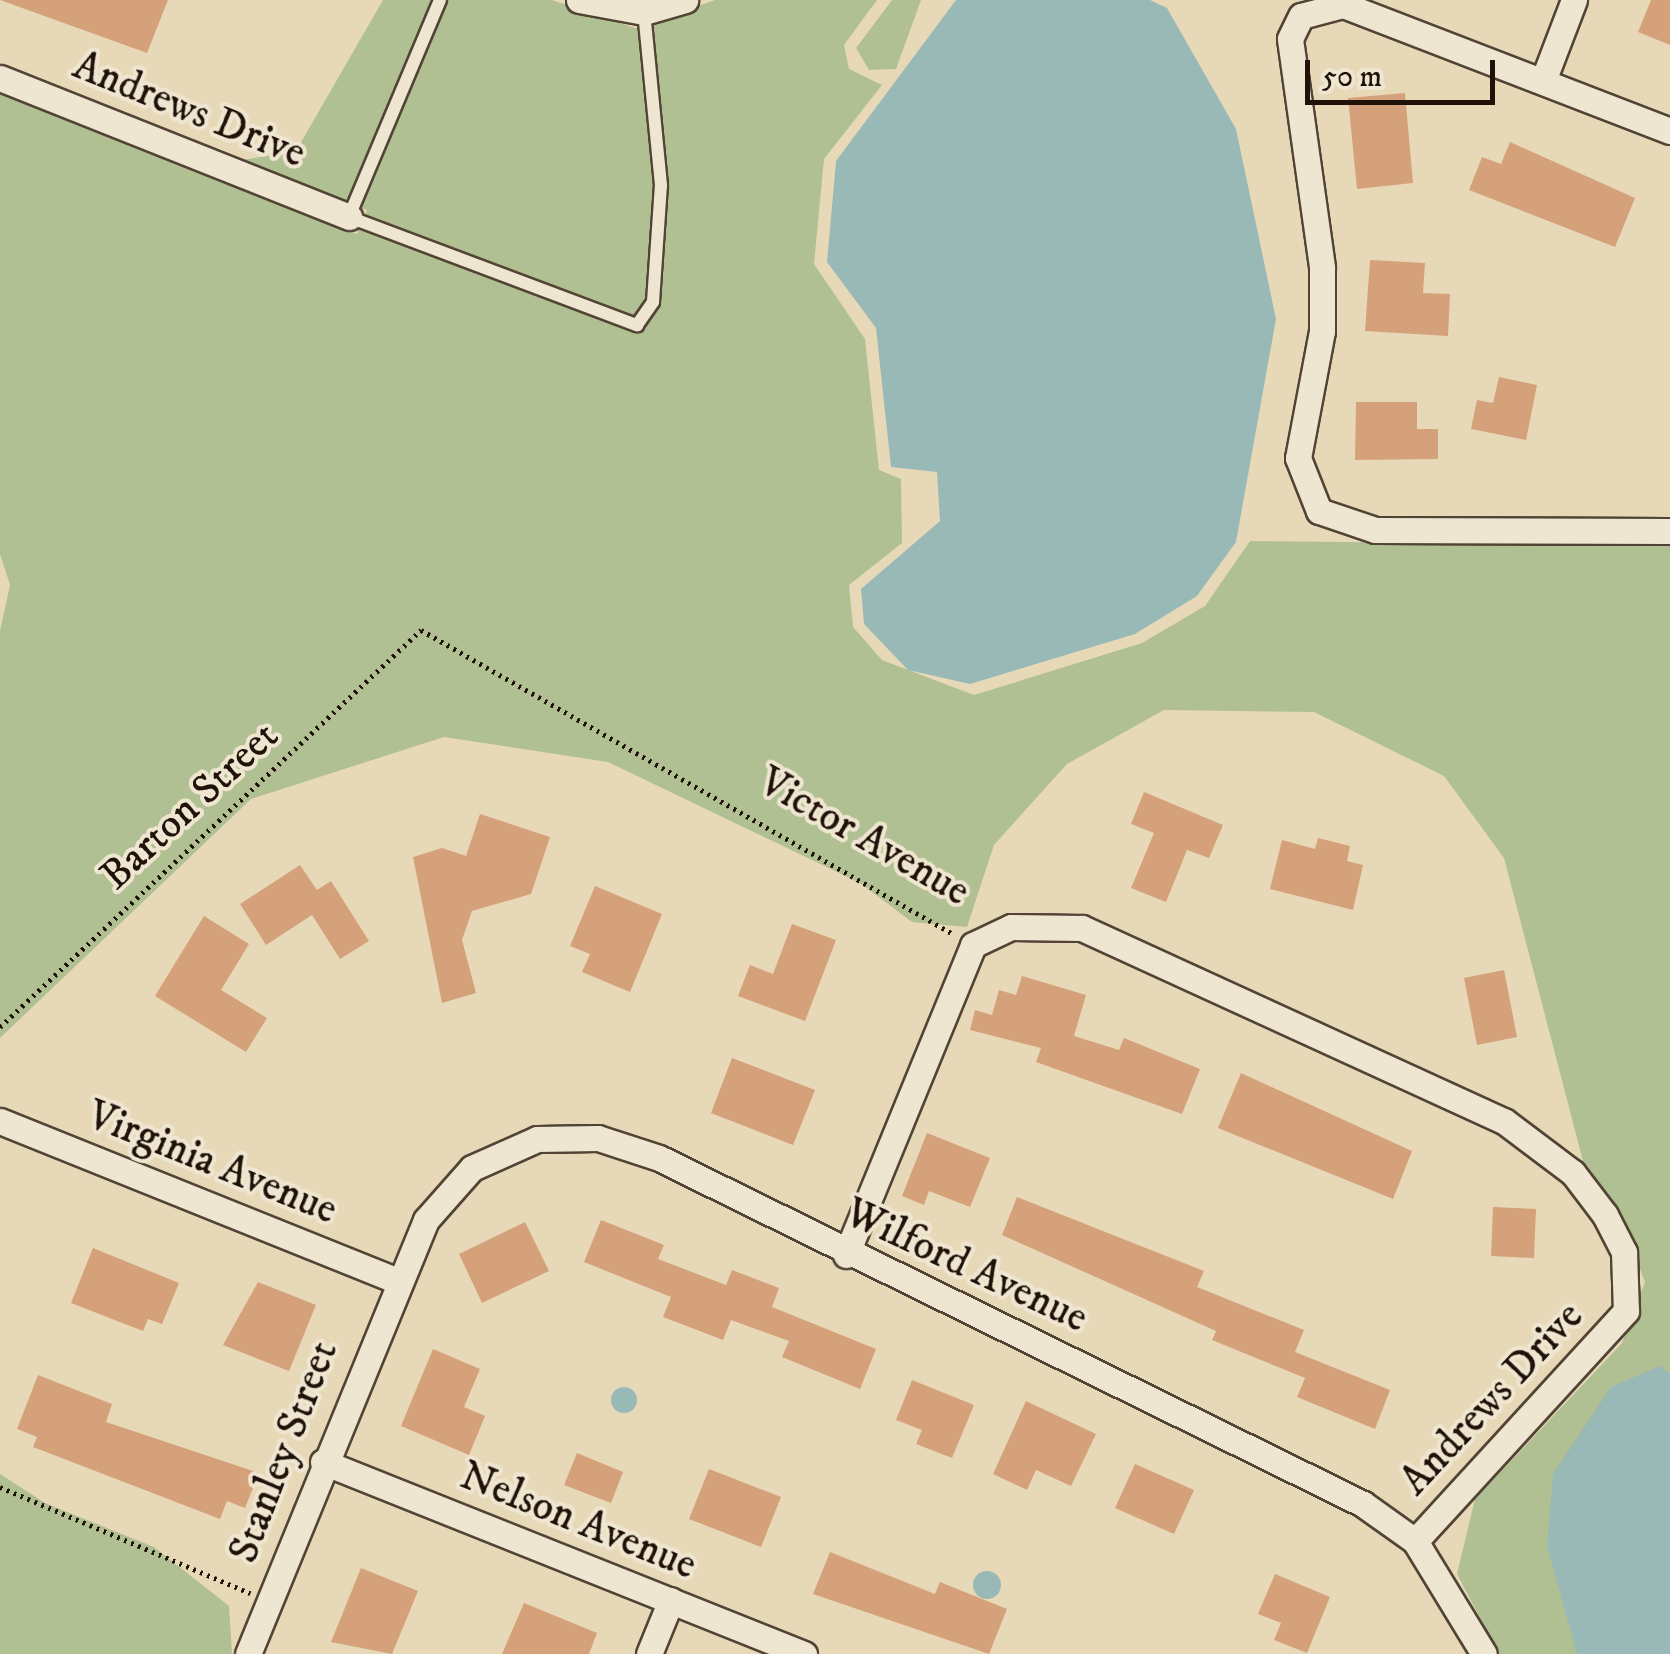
<!DOCTYPE html>
<html>
<head>
<meta charset="utf-8">
<style>
	body { margin:0 }
	#map { position:relative; width:1670px; height:1654px; overflow:hidden; background:#e7d9b8; font-family:"IM FELL DW Pica",serif }
	div>[style] { position:absolute }
	[style*='--x'] { left:calc(var(--x)*1px); top:calc(var(--y)*1px); width:calc(var(--w)*1px); rotate:calc(var(--a)*1deg) }
	.green>* { inset:0; background:#b1c092 }
	.water>* { inset:0; background:#99b9b7 }
	.round { border-radius:50% }
	.building>* { inset:0; background:#d5a17a }
	.path>* { height:5px; margin-top:-2.5px; transform-origin:0; background:repeating-linear-gradient(90deg,#211209 0 2.5px,transparent 0 7.5px) }
	.roads { filter:drop-shadow(2px 0 #524435) drop-shadow(-2px 0 #524435) drop-shadow(0 2px #524435) drop-shadow(0 -2px #524435) }
	.service>* { height:12px; margin:-6px; padding:0 6px; transform-origin:6px; border-radius:6px; background:#efe6d1 }
	.minor>* { height:25px; margin:-12.5px; padding:0 12.5px; transform-origin:12.5px; border-radius:12.5px; background:#efe6d1 }
	span { translate:-50% -50%; white-space:nowrap; text-align:center; line-height:1.15; -webkit-text-stroke:8px #efe6d1; paint-order:stroke }
	.street-label { font-size:42px; color:#211209 }
	.scale { position:absolute; left:1305px; top:60px; width:190px; height:45px; box-sizing:border-box; border:5px solid #211209; border-top:0; padding-left:12px; font-size:30px; line-height:35px; white-space:nowrap; color:#211209; -webkit-text-stroke:8px #efe6d1; paint-order:stroke }
</style>
</head>
<body>
<div id="map">
	<div class="green">
		<div style="clip-path:polygon(383px 0,552px 0,635px 28px,715px 0,877px 0,844px 45px,849px 69px,882px 85px,824px 159px,814px 264px,865px 339px,879px 470px,901px 479px,902px 543px,849px 585px,853px 627px,882px 660px,974px 695px,1142px 643px,1205px 606px,1250px 541px,1670px 545px,1670px 1654px,1499px 1654px,1457px 1574px,1475px 1499px,1622px 1343px,1645px 1282px,1617px 1209px,1584px 1165px,1504px 858px,1444px 776px,1314px 712px,1164px 710px,1067px 764px,994px 845px,967px 927px,912px 922px,860px 883px,608px 762px,444px 737px,251px 799px,0 1038px,0 631px,10px 585px,0 554px,0 92px,357px 234px,367px 210px,242px 160px,296px 151px)"></div>
		<div style="clip-path:polygon(892px 0,921px 0,896px 69px,869px 70px,856px 48px)"></div>
		<div style="clip-path:polygon(0 1474px,45px 1503px,154px 1547px,229px 1606px,232px 1654px,0 1654px)"></div>
	</div>
	<div class="water">
		<div style="clip-path:polygon(956px 0,1150px 0,1167px 8px,1236px 129px,1276px 319px,1236px 542px,1197px 596px,1135px 634px,970px 684px,908px 670px,864px 624px,861px 589px,940px 521px,937px 472px,891px 467px,876px 328px,827px 262px,836px 161px)"></div>
		<div style="clip-path:polygon(1660px 1366px,1670px 1374px,1670px 1654px,1577px 1654px,1547px 1546px,1553px 1474px,1611px 1387px)"></div>
		<div class="round" style="left:611px;top:1387px;width:26px;height:26px"></div>
		<div class="round" style="left:973px;top:1571px;width:28px;height:28px"></div>
	</div>
	<div class="building">
		<div style="clip-path:polygon(0 0,168px 0,147px 53px)"></div>
		<div style="clip-path:polygon(1651px 0,1670px 0,1670px 45px,1638px 32px)"></div>
		<div style="clip-path:polygon(1405px 93px,1413px 183px,1357px 189px,1348px 98px)"></div>
		<div style="clip-path:polygon(1510px 142px,1635px 198px,1615px 247px,1469px 190px,1482px 157px,1501px 164px)"></div>
		<div style="clip-path:polygon(1370px 260px,1425px 263px,1423px 293px,1450px 294px,1448px 336px,1365px 331px)"></div>
		<div style="clip-path:polygon(1499px 377px,1537px 385px,1526px 440px,1471px 429px,1477px 400px,1493px 403px)"></div>
		<div style="clip-path:polygon(1356px 402px,1417px 402px,1417px 429px,1438px 429px,1438px 459px,1355px 460px)"></div>
		<div style="clip-path:polygon(1144px 792px,1223px 825px,1209px 858px,1187px 850px,1166px 902px,1131px 888px,1154px 833px,1131px 824px)"></div>
		<div style="clip-path:polygon(480px 814px,550px 837px,531px 894px,472px 911px,462px 940px,476px 993px,442px 1003px,413px 857px,442px 848px,466px 856px)"></div>
		<div style="clip-path:polygon(1318px 838px,1350px 846px,1347px 861px,1363px 865px,1353px 910px,1270px 889px,1282px 840px,1315px 849px)"></div>
		<div style="clip-path:polygon(300px 865px,317px 890px,331px 881px,369px 941px,340px 959px,312px 915px,266px 945px,240px 904px)"></div>
		<div style="clip-path:polygon(595px 886px,662px 914px,630px 992px,582px 972px,590px 954px,570px 946px)"></div>
		<div style="clip-path:polygon(204px 916px,249px 944px,221px 990px,267px 1018px,246px 1052px,155px 996px)"></div>
		<div style="clip-path:polygon(792px 924px,836px 940px,805px 1021px,738px 996px,750px 965px,773px 974px)"></div>
		<div style="clip-path:polygon(1504px 970px,1517px 1037px,1477px 1045px,1464px 978px)"></div>
		<div style="clip-path:polygon(1022px 976px,1086px 995px,1074px 1036px,1119px 1050px,1124px 1038px,1200px 1069px,1182px 1114px,1036px 1062px,1041px 1048px,970px 1030px,975px 1010px,992px 1015px,999px 990px,1016px 995px)"></div>
		<div style="clip-path:polygon(732px 1058px,815px 1090px,793px 1145px,711px 1113px)"></div>
		<div style="clip-path:polygon(1241px 1073px,1412px 1151px,1393px 1199px,1218px 1128px)"></div>
		<div style="clip-path:polygon(927px 1133px,990px 1158px,970px 1207px,929px 1191px,924px 1205px,902px 1196px)"></div>
		<div style="clip-path:polygon(1017px 1197px,1204px 1271px,1197px 1287px,1304px 1330px,1295px 1352px,1390px 1390px,1375px 1429px,1297px 1397px,1305px 1378px,1212px 1340px,1216px 1331px,1002px 1235px)"></div>
		<div style="clip-path:polygon(1493px 1207px,1536px 1209px,1534px 1258px,1491px 1256px)"></div>
		<div style="clip-path:polygon(601px 1220px,664px 1245px,658px 1259px,726px 1285px,732px 1270px,779px 1288px,772px 1307px,876px 1349px,860px 1389px,782px 1357px,789px 1341px,731px 1320px,723px 1340px,663px 1317px,671px 1297px,584px 1262px)"></div>
		<div style="clip-path:polygon(525px 1222px,549px 1271px,482px 1303px,459px 1254px)"></div>
		<div style="clip-path:polygon(93px 1248px,179px 1283px,162px 1324px,148px 1319px,143px 1331px,71px 1303px)"></div>
		<div style="clip-path:polygon(258px 1282px,316px 1305px,289px 1371px,223px 1345px)"></div>
		<div style="clip-path:polygon(433px 1349px,480px 1369px,464px 1407px,485px 1416px,469px 1455px,401px 1426px)"></div>
		<div style="clip-path:polygon(38px 1375px,112px 1404px,106px 1422px,259px 1473px,245px 1508px,227px 1501px,220px 1519px,33px 1447px,37px 1437px,17px 1429px)"></div>
		<div style="clip-path:polygon(912px 1380px,974px 1405px,952px 1458px,916px 1444px,922px 1430px,896px 1420px)"></div>
		<div style="clip-path:polygon(1026px 1401px,1096px 1434px,1071px 1486px,1036px 1470px,1027px 1490px,993px 1474px)"></div>
		<div style="clip-path:polygon(577px 1453px,623px 1472px,611px 1503px,564px 1485px)"></div>
		<div style="clip-path:polygon(1135px 1464px,1194px 1490px,1174px 1534px,1115px 1508px)"></div>
		<div style="clip-path:polygon(709px 1469px,781px 1497px,761px 1547px,689px 1519px)"></div>
		<div style="clip-path:polygon(830px 1552px,935px 1594px,940px 1582px,1007px 1609px,989px 1654px,813px 1594px)"></div>
		<div style="clip-path:polygon(361px 1568px,418px 1591px,392px 1654px,331px 1642px)"></div>
		<div style="clip-path:polygon(1275px 1574px,1330px 1597px,1307px 1653px,1274px 1640px,1281px 1623px,1258px 1614px)"></div>
		<div style="clip-path:polygon(524px 1603px,597px 1633px,589px 1654px,502px 1654px)"></div>
	</div>
	<div class="path">
		<div style="--x:0;--y:1027;--w:579;--a:-43.32"></div>
		<div style="--x:421;--y:630;--w:613;--a:29.74"></div>
		<div style="--x:0;--y:1487;--w:272;--a:23"></div>
	</div>
	<div class="roads">
		<div class="service">
			<div style="--x:440;--y:0;--w:235;--a:112.8"></div>
			<div style="--x:349;--y:217;--w:308;--a:20.6"></div>
			<div style="--x:637;--y:325;--w:28;--a:-55"></div>
			<div style="--x:653;--y:302;--w:117;--a:-86.1"></div>
			<div style="--x:661;--y:185;--w:174;--a:-95.6"></div>
		</div>
		<div class="minor">
			<div style="--x:579;--y:0;--w:66;--a:10.5"></div>
			<div style="--x:644;--y:12;--w:43;--a:-16.3"></div>
			<div style="--x:0;--y:78;--w:376;--a:21.7"></div>
			<div style="--x:1543;--y:81;--w:87;--a:-69.1"></div>
			<div style="--x:1670;--y:131;--w:350;--a:-158.9"></div>
			<div style="--x:1343;--y:5;--w:43;--a:165.3"></div>
			<div style="--x:1301;--y:16;--w:25;--a:116"></div>
			<div style="--x:1290;--y:39;--w:231;--a:82"></div>
			<div style="--x:1322;--y:268;--w:63;--a:90"></div>
			<div style="--x:1322;--y:331;--w:129;--a:100.7"></div>
			<div style="--x:1298;--y:458;--w:57;--a:68.4"></div>
			<div style="--x:1319;--y:511;--w:59;--a:18.7"></div>
			<div style="--x:1375;--y:530;--w:295;--a:0.2"></div>
			<div style="--x:0;--y:1121;--w:424;--a:21.9"></div>
			<div style="--x:846;--y:1255;--w:335;--a:-67.7"></div>
			<div style="--x:973;--y:945;--w:42;--a:-25.3"></div>
			<div style="--x:1011;--y:927;--w:71;--a:0.8"></div>
			<div style="--x:1082;--y:928;--w:464;--a:24.6"></div>
			<div style="--x:1504;--y:1121;--w:86;--a:37"></div>
			<div style="--x:1573;--y:1173;--w:53;--a:52.7"></div>
			<div style="--x:1605;--y:1215;--w:42;--a:62.8"></div>
			<div style="--x:1624;--y:1252;--w:59;--a:88.1"></div>
			<div style="--x:1626;--y:1311;--w:312;--a:132.5"></div>
			<div style="--x:323;--y:1462;--w:518;--a:21.76"></div>
			<div style="--x:248;--y:1654;--w:469;--a:-67.7"></div>
			<div style="--x:426;--y:1220;--w:69;--a:-48.5"></div>
			<div style="--x:472;--y:1168;--w:71;--a:-24"></div>
			<div style="--x:537;--y:1139;--w:61;--a:-0.9"></div>
			<div style="--x:598;--y:1138;--w:64;--a:18.2"></div>
			<div style="--x:659;--y:1158;--w:784;--a:26.17"></div>
			<div style="--x:1363;--y:1504;--w:64;--a:35.4"></div>
			<div style="--x:1415;--y:1541;--w:132;--a:58.6"></div>
			<div style="--x:649;--y:1654;--w:58;--a:-67.8"></div>
		</div>
	</div>
	<div class="street-label">
		<span style="left:189px;top:110px;rotate:22deg">Andrews Drive</span>
		<span style="left:190px;top:806px;rotate:-43deg">Barton Street</span>
		<span style="left:864px;top:837px;rotate:30deg">Victor Avenue</span>
		<span style="left:212px;top:1163px;rotate:22deg">Virginia Avenue</span>
		<span style="left:966px;top:1266px;rotate:25deg">Wilford Avenue</span>
		<span style="left:1492px;top:1399px;rotate:-47deg">Andrews Drive</span>
		<span style="left:284px;top:1452px;rotate:-69deg">Stanley Street</span>
		<span style="left:578px;top:1521px;rotate:22deg">Nelson Avenue</span>
	</div>
	<div class="scale">50 m</div>
</div>
</body>
</html>
